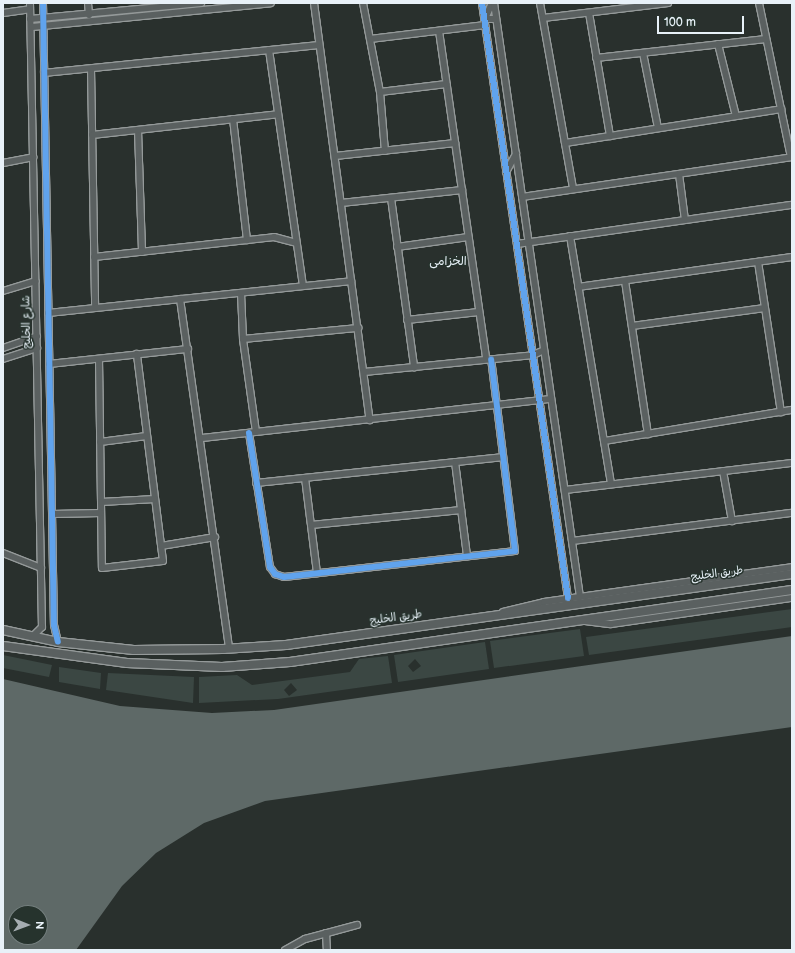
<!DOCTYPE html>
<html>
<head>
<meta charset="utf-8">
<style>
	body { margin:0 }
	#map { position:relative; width:795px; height:953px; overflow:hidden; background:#29302d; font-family:"Balsamiq Sans","Playpen Sans Arabic",sans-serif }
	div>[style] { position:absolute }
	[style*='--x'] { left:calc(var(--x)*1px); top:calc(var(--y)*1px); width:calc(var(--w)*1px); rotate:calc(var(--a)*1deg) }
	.green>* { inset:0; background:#3b4743 }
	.water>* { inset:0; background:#5e6967 }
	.roads { filter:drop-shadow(1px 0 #959a9a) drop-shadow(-1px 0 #959a9a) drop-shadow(0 1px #959a9a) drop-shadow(0 -1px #959a9a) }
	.minor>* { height:6px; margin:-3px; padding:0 3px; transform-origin:3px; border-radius:3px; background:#5a6060 }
	.major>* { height:8px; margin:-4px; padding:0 4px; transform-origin:4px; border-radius:4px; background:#5a6060 }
	.cycleway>* { height:6px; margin:-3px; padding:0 3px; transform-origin:3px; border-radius:3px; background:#60a3ed }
	span { translate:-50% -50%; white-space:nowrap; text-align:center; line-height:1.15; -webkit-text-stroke:3px #26332d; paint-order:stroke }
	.street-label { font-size:11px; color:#e8f1f8 }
	.neighbourhood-label { font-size:12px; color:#e8f1f8 }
	.frame { position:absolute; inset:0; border:4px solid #e8f1f8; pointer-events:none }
	.north { position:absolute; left:8px; top:905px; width:40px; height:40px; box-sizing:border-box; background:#26332d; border:1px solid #747f7e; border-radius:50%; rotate:91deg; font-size:11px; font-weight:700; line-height:16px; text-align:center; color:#e8f1f8 }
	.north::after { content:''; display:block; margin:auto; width:14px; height:18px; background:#a5adb1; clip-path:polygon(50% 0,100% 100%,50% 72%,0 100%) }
	.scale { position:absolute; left:657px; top:16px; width:87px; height:18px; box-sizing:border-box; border:2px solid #e8f1f8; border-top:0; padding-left:5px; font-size:12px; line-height:14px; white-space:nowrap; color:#e8f1f8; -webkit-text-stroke:3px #26332d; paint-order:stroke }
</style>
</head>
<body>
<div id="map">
	<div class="green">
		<div style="clip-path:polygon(792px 609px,792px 627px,589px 655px,586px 637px)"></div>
		<div style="clip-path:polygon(580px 629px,584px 656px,494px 668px,490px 641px)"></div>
		<div style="clip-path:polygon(evenodd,485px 642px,489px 669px,398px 682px,394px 655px,485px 642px,415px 659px,421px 666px,413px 672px,408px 666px,415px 659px)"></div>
		<div style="clip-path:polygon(3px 655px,52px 665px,49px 677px,3px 668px)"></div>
		<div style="clip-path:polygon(evenodd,388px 656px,392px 683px,278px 699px,199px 703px,199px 677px,237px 675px,252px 685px,350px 672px,359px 659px,388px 656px,291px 683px,297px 690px,289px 696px,284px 690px,291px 683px)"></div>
		<div style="clip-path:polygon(59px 667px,101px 673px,100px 689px,59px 682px)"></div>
		<div style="clip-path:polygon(108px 673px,194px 677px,193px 703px,106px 690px)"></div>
	</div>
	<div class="water">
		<div style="clip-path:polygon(evenodd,792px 636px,792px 727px,265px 801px,204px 823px,156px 853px,122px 886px,76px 950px,3px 950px,3px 679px,120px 706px,212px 713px,274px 710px,792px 636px,16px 913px,40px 913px,40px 937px,16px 937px,16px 913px)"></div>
	</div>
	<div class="roads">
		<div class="minor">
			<div style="--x:30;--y:3;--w:624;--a:88.9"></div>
			<div style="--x:42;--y:627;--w:14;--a:135"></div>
			<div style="--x:43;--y:3;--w:622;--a:88.99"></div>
			<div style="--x:54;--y:625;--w:17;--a:77"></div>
			<div style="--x:88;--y:3;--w:12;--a:85"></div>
			<div style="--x:314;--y:3;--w:421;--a:82.4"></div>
			<div style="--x:363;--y:3;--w:91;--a:79.2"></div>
			<div style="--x:380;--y:92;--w:59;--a:85.2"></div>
			<div style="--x:482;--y:3;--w:601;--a:81.78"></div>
			<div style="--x:492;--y:3;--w:17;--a:114"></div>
			<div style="--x:485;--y:19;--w:11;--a:0"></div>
			<div style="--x:494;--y:3;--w:600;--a:81.76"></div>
			<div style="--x:540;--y:3;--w:189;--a:79.9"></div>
			<div style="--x:759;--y:3;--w:157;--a:78.3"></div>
			<div style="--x:3;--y:13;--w:27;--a:-8"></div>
			<div style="--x:589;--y:13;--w:125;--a:80.3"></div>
			<div style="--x:543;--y:18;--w:126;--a:-6.8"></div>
			<div style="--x:30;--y:19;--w:172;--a:-5.3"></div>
			<div style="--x:32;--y:27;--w:240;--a:-5.7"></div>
			<div style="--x:439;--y:31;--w:331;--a:81.8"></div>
			<div style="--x:370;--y:39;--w:116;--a:-6.9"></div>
			<div style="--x:718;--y:44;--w:74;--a:76"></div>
			<div style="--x:269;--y:50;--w:238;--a:81.8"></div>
			<div style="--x:643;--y:53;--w:76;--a:78.7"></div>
			<div style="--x:596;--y:58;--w:171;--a:-6.4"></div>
			<div style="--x:91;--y:69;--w:239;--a:89"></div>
			<div style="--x:44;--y:73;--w:276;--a:-5.8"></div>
			<div style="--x:380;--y:92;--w:67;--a:-6.8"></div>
			<div style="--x:233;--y:119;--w:122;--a:83.4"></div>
			<div style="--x:138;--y:130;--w:122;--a:88.1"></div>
			<div style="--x:92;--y:135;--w:187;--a:-6.4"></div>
			<div style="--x:565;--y:143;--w:219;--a:-8.9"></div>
			<div style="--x:335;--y:156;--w:121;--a:-6.2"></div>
			<div style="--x:3;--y:163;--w:31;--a:-11"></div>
			<div style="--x:506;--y:172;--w:21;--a:-61"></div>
			<div style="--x:679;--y:174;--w:46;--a:82.6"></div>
			<div style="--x:522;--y:197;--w:273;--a:-8.4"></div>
			<div style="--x:391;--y:198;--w:171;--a:82.2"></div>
			<div style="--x:341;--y:203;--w:122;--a:-6.1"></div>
			<div style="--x:570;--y:236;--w:251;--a:80.6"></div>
			<div style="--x:517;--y:244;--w:278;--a:-8.1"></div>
			<div style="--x:397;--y:247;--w:72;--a:-8"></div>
			<div style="--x:94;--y:257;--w:181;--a:-6.3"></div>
			<div style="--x:274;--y:237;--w:23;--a:15"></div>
			<div style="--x:758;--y:262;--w:152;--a:81.3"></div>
			<div style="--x:625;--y:281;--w:155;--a:81.5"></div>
			<div style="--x:578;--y:287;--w:216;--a:-8"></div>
			<div style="--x:3;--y:291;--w:34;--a:-17"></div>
			<div style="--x:241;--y:293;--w:46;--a:87.5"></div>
			<div style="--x:180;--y:299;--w:353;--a:82"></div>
			<div style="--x:48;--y:313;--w:305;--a:-6"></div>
			<div style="--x:407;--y:320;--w:72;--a:-6.3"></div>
			<div style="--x:632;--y:326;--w:134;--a:-7.7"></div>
			<div style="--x:3;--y:348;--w:36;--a:-19"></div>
			<div style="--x:3;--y:359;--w:36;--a:-18"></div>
			<div style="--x:99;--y:359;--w:209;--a:89.2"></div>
			<div style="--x:102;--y:568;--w:61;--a:-6.5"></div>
			<div style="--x:163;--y:561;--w:209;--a:-97.2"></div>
			<div style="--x:49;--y:364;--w:140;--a:-6.2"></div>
			<div style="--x:364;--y:372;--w:170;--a:-5.7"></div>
			<div style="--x:533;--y:355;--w:12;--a:-24"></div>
			<div style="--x:256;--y:432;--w:94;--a:-98"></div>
			<div style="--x:243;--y:339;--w:116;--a:-5.5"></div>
			<div style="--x:249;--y:433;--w:136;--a:81.1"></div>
			<div style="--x:270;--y:567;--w:9;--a:54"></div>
			<div style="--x:275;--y:574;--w:9;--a:18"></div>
			<div style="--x:284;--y:577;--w:232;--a:-6.4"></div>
			<div style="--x:515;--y:551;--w:193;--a:-97.1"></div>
			<div style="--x:202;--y:438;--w:351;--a:-6.4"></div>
			<div style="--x:604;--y:441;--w:191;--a:-9.4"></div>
			<div style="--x:100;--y:442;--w:47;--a:-7.3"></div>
			<div style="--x:455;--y:462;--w:95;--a:82.7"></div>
			<div style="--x:723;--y:471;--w:51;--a:79.8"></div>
			<div style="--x:305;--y:478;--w:96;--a:82.8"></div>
			<div style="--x:256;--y:483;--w:247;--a:-6"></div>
			<div style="--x:565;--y:490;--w:229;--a:-6.8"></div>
			<div style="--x:101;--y:502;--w:54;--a:-3.2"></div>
			<div style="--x:52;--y:514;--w:49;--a:-1.2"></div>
			<div style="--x:311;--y:525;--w:151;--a:-5.7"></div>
			<div style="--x:572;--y:541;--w:222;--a:-7.3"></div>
			<div style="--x:161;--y:546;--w:55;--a:-9.5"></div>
			<div style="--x:3;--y:553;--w:41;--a:21.5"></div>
			<div style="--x:503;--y:612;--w:42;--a:-13.7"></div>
			<div style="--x:544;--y:602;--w:250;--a:-8"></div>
			<div style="--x:585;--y:621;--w:26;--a:7"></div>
			<div style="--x:611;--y:624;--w:183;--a:-8.2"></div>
			<div style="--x:326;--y:933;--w:17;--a:87"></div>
			<div style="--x:285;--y:950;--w:23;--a:-29"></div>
			<div style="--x:305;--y:939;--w:54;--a:-15.1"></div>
		</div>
		<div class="major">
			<div style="--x:3;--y:630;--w:56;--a:12.3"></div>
			<div style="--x:58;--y:642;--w:76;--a:6"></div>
			<div style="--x:134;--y:650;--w:89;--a:-0.6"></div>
			<div style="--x:223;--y:649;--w:63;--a:-3.6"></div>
			<div style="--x:286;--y:645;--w:511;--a:-7.99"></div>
			<div style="--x:3;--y:646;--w:125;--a:7.8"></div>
			<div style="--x:127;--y:663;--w:95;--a:2.4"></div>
			<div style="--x:222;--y:667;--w:68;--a:-4.2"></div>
			<div style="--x:290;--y:662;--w:507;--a:-8.16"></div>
		</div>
	</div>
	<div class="cycleway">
		<div style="--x:43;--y:3;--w:622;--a:88.99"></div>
		<div style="--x:54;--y:625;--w:17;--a:77"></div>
		<div style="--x:482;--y:3;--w:601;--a:81.78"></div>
		<div style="--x:249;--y:433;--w:136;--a:81.1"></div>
		<div style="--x:270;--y:567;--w:9;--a:54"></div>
		<div style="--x:275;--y:574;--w:9;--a:18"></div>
		<div style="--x:284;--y:577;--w:232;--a:-6.4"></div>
		<div style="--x:515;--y:551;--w:193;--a:-97.1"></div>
	</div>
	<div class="street-label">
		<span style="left:27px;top:322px;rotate:-91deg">شارع الخليج</span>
		<span style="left:717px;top:574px;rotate:-8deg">طريق الخليج</span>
		<span style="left:396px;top:618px;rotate:-8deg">طريق الخليج</span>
	</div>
	<div class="neighbourhood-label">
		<span style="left:448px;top:262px">الخزامى</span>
	</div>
	<div class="frame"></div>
	<div class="north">N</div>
	<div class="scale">100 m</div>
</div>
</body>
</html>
